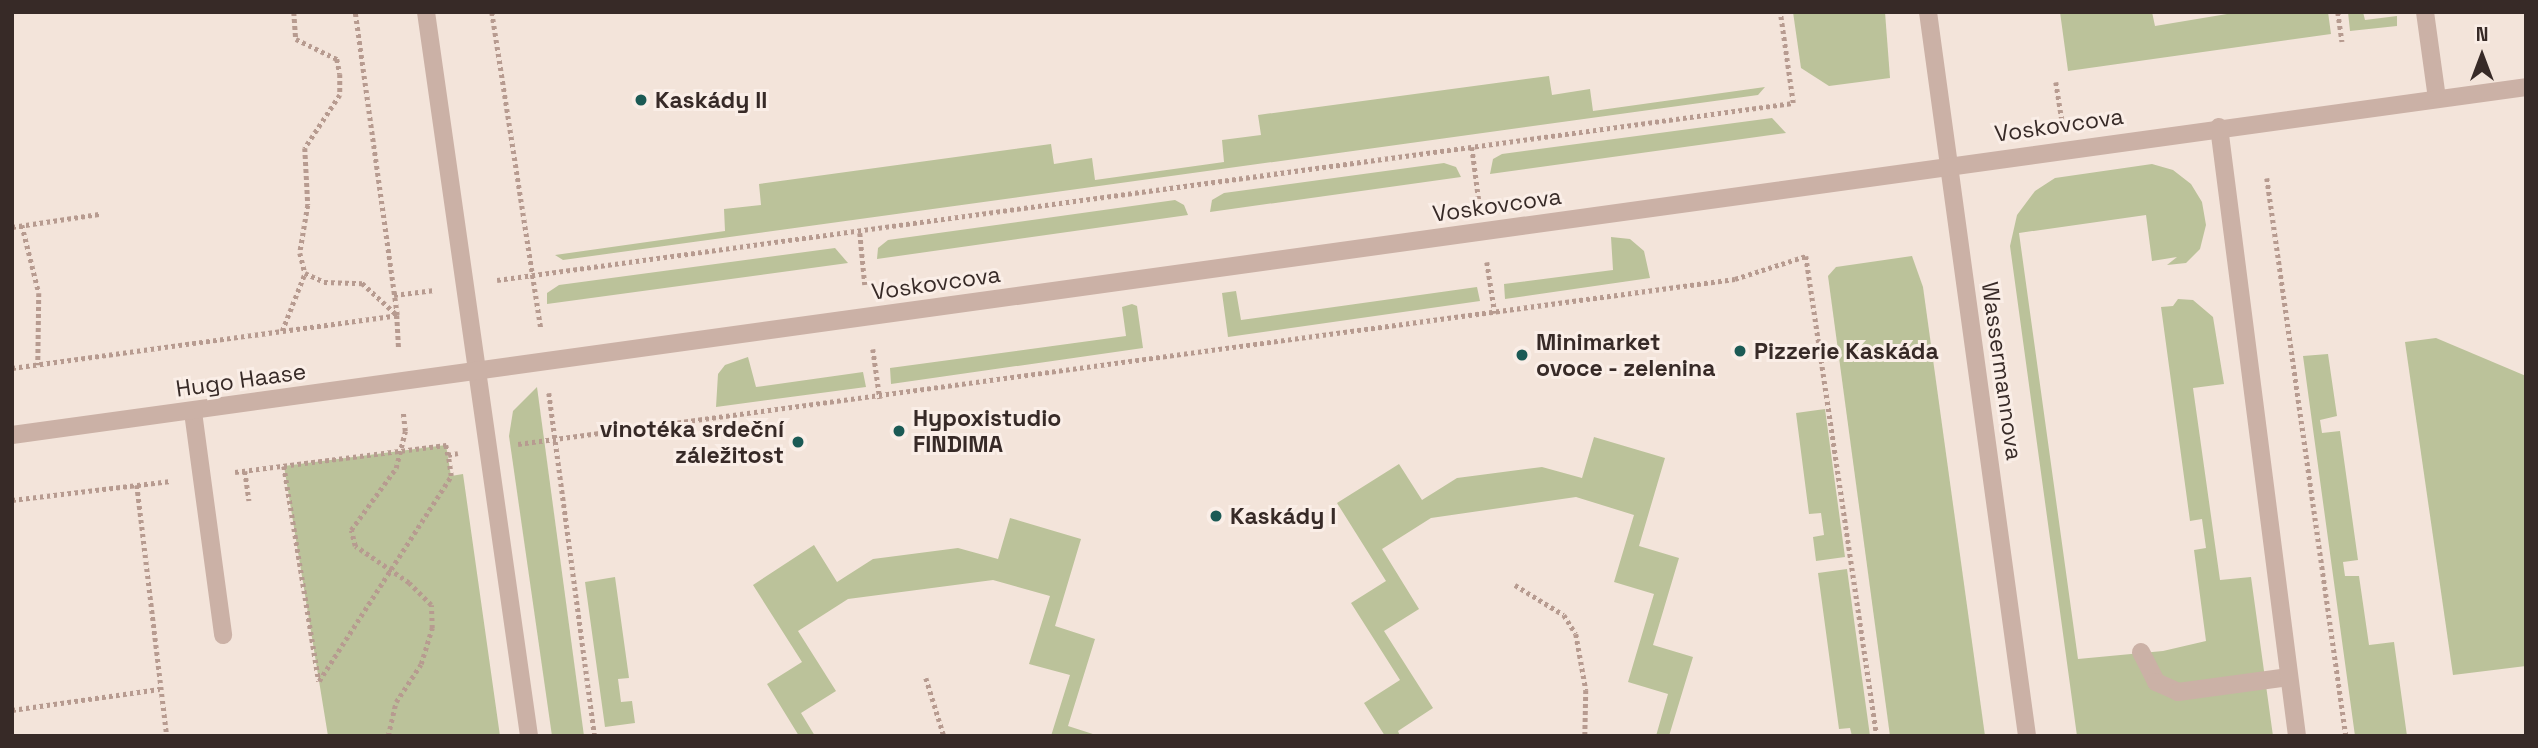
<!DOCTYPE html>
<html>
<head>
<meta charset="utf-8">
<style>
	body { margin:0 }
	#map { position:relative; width:2538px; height:748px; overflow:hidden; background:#f3e4da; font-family:"Space Grotesk",sans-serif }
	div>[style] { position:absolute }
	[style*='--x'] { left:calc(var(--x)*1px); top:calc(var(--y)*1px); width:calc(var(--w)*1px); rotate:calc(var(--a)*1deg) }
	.green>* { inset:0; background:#bbc29a }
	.path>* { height:4.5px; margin-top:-2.25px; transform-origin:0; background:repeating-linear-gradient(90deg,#b79b90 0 3.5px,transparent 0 7px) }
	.service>* { height:18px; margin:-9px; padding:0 9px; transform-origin:9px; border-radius:9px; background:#cbb1a6 }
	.minor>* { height:18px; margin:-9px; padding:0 9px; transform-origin:9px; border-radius:9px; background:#cbb1a6 }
	.dots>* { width:19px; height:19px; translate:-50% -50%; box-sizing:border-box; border:4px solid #faeee7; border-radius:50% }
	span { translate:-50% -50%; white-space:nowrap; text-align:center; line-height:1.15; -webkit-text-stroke:6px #faeee7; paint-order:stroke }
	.poi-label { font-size:23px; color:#372a27; font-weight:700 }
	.left { translate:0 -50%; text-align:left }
	.right { translate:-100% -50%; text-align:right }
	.street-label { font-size:23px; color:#372a27 }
	.frame { position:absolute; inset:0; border:14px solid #372a27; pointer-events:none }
	.north { position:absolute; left:2447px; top:21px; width:70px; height:70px; -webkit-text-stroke:5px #faeee7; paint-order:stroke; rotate:0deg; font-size:19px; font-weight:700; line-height:28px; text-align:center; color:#372a27 }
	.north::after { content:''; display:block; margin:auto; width:24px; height:32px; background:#372a27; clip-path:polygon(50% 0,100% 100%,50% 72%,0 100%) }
</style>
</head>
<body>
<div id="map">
	<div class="green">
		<div style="clip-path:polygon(1793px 12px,1885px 12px,1890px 78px,1829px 86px,1801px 68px)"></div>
		<div style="clip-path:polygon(2060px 12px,2152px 12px,2155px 26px,2239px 12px,2328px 12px,2331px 34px,2068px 71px)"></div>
		<div style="clip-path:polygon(2348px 12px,2363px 12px,2365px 20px,2397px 16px,2397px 26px,2350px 31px)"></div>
		<div style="clip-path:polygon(1549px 76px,1552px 95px,1590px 89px,1593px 111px,1765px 87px,1758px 95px,563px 260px,555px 255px,725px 231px,724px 209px,761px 205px,759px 184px,1051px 144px,1054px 164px,1092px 158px,1095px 180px,1224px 162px,1222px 140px,1261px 135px,1258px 115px)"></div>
		<div style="clip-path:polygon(1772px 118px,1786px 133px,1490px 174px,1493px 159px,1502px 154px)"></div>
		<div style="clip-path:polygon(1444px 163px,1456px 167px,1461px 177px,1210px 212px,1212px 200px,1224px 193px)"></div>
		<div style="clip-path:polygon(2152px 164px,2173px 170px,2191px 184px,2202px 202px,2206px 225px,2200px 249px,2186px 263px,2167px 265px,2177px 257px,2152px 261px,2146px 215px,2019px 233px,2078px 659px,2163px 651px,2206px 641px,2194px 550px,2206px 548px,2202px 519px,2190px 521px,2161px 307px,2173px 306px,2178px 299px,2193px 300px,2213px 317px,2224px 384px,2193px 388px,2220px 580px,2251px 577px,2273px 736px,2077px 736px,2010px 246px,2017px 215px,2035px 191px,2055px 178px)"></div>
		<div style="clip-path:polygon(1175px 200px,1184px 205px,1188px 215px,877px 259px,878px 248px,888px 240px)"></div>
		<div style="clip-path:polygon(1611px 237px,1630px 239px,1644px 251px,1650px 278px,1505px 299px,1504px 284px,1613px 270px)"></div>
		<div style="clip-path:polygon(835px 248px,848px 263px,547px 304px,547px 293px,559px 285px)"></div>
		<div style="clip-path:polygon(1912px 256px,1923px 287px,1985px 736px,1890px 736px,1828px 276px,1836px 267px)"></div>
		<div style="clip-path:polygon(1477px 287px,1480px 301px,1228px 337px,1222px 293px,1236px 291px,1241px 320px)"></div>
		<div style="clip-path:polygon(1132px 304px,1137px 306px,1143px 348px,891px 384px,890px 368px,1126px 336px,1122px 307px)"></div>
		<div style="clip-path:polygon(2436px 338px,2526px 376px,2526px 666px,2453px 675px,2405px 342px)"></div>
		<div style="clip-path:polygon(2328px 354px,2337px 416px,2320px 420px,2322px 433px,2340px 431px,2358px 560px,2343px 562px,2345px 576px,2359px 576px,2369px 645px,2394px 642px,2407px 736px,2355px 736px,2303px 356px)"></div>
		<div style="clip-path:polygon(748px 357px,756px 387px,863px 372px,866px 387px,716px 407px,718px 374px,725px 365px)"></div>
		<div style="clip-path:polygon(537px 387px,584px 736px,552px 736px,509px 436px,513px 411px)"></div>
		<div style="clip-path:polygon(1825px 409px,1845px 557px,1816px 561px,1813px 537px,1824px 535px,1821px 513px,1809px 514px,1796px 413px)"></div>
		<div style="clip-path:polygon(1594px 437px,1665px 458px,1639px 546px,1679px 558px,1653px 645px,1693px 657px,1669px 736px,1656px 736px,1668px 694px,1628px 682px,1654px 594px,1614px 582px,1634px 515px,1576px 497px,1431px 518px,1382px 549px,1419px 609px,1384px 631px,1433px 708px,1398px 731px,1400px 736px,1385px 736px,1364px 703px,1400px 680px,1351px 603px,1386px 581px,1337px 503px,1399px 464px,1422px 500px,1457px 478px,1542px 467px,1582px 478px)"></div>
		<div style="clip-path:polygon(446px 445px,451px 476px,463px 474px,500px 736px,328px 736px,284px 466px)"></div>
		<div style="clip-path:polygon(1010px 518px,1081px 539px,1055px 626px,1095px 639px,1068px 726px,1099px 736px,1051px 736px,1070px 675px,1029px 664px,1050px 596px,993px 580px,848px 599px,798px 631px,836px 691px,801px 713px,815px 736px,799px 736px,767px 684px,802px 662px,753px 585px,814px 545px,837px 582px,873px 559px,958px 548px,998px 559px)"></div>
		<div style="clip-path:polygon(1847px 569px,1870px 736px,1852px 736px,1850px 728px,1839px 729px,1818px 573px)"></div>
		<div style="clip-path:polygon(615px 577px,629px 678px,618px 679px,621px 702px,632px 701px,635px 723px,605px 727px,585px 582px)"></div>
	</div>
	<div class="path">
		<div style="--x:294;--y:12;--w:27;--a:86"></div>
		<div style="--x:296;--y:39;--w:46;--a:26"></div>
		<div style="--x:337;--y:59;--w:15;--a:79"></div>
		<div style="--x:340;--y:74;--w:21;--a:90"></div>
		<div style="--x:340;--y:95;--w:64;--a:123.4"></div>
		<div style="--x:305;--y:148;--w:57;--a:87"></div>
		<div style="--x:308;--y:205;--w:49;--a:99.5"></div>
		<div style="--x:300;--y:253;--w:21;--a:76"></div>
		<div style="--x:305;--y:273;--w:21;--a:25"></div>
		<div style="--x:324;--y:282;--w:38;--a:2"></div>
		<div style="--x:362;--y:283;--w:47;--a:42.4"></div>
		<div style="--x:397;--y:315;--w:33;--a:87"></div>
		<div style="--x:492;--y:12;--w:321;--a:81.2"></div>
		<div style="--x:2338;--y:12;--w:30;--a:82"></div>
		<div style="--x:2056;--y:82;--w:38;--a:81"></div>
		<div style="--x:1472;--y:147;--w:54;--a:82.6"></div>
		<div style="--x:2267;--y:178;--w:564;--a:81.94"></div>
		<div style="--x:22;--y:225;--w:70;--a:76"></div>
		<div style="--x:39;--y:293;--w:72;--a:90.8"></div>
		<div style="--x:12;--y:227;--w:88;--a:-8.5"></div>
		<div style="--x:860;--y:233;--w:52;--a:84.5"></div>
		<div style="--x:1487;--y:262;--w:52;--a:81.1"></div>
		<div style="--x:497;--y:280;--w:1308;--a:-7.78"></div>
		<div style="--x:1793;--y:103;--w:92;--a:-98.1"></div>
		<div style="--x:394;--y:295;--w:39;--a:-7"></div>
		<div style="--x:282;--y:331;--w:62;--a:-68.4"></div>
		<div style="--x:873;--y:349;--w:50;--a:82"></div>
		<div style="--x:12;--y:368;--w:389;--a:-7.8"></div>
		<div style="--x:397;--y:315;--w:306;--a:-97.9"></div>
		<div style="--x:549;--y:393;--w:346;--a:82.4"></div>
		<div style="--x:518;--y:444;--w:1228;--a:-7.72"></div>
		<div style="--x:1735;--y:279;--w:75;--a:-17.9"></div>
		<div style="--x:1806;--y:256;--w:485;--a:81.6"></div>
		<div style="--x:284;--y:466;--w:218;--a:80.8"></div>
		<div style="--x:319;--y:681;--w:244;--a:-57.2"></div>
		<div style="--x:451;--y:476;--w:21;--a:-98"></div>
		<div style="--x:245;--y:471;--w:30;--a:82"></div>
		<div style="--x:235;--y:472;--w:213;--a:-7.3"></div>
		<div style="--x:446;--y:445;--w:10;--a:79"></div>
		<div style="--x:448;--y:455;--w:10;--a:-11"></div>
		<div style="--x:137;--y:485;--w:253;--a:83.2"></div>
		<div style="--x:12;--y:500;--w:160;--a:-6.8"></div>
		<div style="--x:1515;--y:585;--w:57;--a:31.5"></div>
		<div style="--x:1564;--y:615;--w:22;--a:58"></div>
		<div style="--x:1576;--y:634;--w:57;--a:79.9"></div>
		<div style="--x:1586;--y:690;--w:46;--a:91.2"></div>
		<div style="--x:926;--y:678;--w:61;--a:72.8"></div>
		<div style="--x:12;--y:710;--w:149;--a:-8.1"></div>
		<div style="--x:388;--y:736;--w:35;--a:-77"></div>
		<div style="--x:396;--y:702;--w:45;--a:-56.7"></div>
		<div style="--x:421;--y:664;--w:38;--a:-73"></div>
		<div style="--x:432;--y:628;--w:23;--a:-92"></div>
		<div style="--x:431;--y:605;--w:31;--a:-135"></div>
		<div style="--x:409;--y:583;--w:65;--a:-145.6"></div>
		<div style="--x:355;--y:546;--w:16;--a:-104"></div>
		<div style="--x:351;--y:530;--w:77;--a:-54"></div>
		<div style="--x:396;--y:468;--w:38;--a:-76"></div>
		<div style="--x:405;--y:431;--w:18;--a:-96"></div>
	</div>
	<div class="service">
		<div style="--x:193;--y:412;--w:225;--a:82.3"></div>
		<div style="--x:2141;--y:652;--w:34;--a:63"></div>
		<div style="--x:2156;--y:682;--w:24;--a:24"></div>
		<div style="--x:2178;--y:692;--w:112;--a:-7.7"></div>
	</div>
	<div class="minor">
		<div style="--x:426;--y:12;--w:731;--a:81.9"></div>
		<div style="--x:1928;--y:12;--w:731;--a:82.21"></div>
		<div style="--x:2425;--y:12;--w:87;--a:82.1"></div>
		<div style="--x:2219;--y:127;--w:614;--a:82.7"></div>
		<div style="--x:12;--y:435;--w:2538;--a:-7.88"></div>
	</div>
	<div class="dots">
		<div style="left:641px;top:100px;background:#1b5a55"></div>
		<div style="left:1740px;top:351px;background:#1b5a55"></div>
		<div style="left:1522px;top:355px;background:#1b5a55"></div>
		<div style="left:899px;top:431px;background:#1b5a55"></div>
		<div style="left:798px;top:442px;background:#1b5a55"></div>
		<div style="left:1216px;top:516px;background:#1b5a55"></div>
	</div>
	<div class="poi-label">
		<span class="left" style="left:655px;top:100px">Kaskády II</span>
		<span class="left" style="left:1536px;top:355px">Minimarket<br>ovoce - zelenina</span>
		<span class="left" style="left:1754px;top:351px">Pizzerie Kaskáda</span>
		<span class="left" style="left:913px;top:431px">Hypoxistudio<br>FINDIMA</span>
		<span class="right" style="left:784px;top:442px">vinotéka srdeční<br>záležitost</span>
		<span class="left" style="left:1230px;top:516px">Kaskády I</span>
	</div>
	<div class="street-label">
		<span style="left:2059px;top:125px;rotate:-8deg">Voskovcova</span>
		<span style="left:1497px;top:205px;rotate:-8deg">Voskovcova</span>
		<span style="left:936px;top:283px;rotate:-8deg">Voskovcova</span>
		<span style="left:2002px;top:371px;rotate:82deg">Wassermannova</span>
		<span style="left:241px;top:380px;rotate:-8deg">Hugo Haase</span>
	</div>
	<div class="frame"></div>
	<div class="north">N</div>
</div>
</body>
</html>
